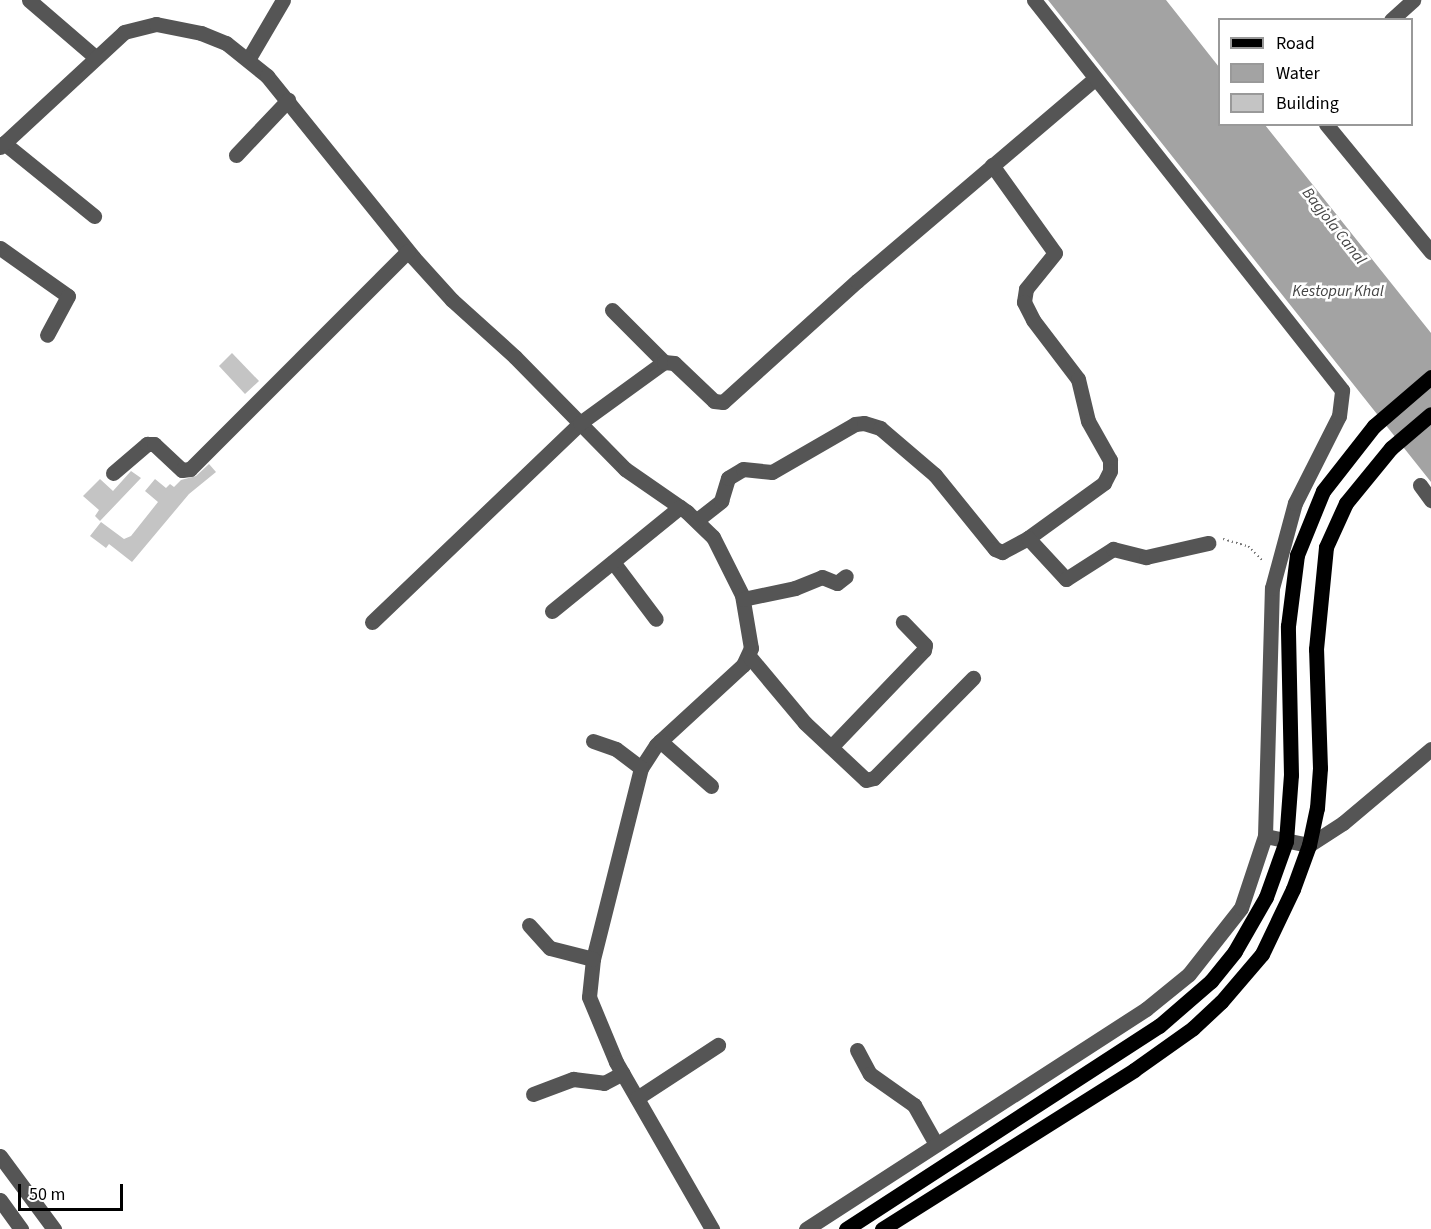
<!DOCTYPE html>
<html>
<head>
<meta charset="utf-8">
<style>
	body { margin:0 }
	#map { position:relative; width:1431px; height:1229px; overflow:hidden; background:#fff; font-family:"Source Sans 3",sans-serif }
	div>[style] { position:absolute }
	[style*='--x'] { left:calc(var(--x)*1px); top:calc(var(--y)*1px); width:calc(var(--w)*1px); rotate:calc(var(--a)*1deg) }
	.water>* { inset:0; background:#a3a3a3 }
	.building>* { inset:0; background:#c4c4c4 }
	.path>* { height:2px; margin-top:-1px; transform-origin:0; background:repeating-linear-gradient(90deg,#777 0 1.5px,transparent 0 4.5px) }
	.minor>* { height:15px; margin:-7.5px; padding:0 7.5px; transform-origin:7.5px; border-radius:7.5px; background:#555 }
	.major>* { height:15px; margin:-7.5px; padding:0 7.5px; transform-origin:7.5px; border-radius:7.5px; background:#000 }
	span { translate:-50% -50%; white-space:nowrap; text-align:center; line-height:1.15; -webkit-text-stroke:5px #fff; paint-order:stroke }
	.water-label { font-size:16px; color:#444; font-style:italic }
	.legend { position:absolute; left:1218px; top:18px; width:195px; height:108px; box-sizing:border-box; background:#fff; border:2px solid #999; margin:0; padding:8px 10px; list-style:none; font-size:18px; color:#000 }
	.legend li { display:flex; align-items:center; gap:12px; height:30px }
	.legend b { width:30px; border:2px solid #999 }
	.scale { position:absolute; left:18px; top:1184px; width:105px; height:27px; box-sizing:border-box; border:3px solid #000; border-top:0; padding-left:8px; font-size:18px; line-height:21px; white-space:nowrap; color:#000; -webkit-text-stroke:4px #fff; paint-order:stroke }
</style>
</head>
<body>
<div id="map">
	<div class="water">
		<div style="clip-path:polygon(1048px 0,1166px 0,1219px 67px,1220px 124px,1265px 125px,1431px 333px,1431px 482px)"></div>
	</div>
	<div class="building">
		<div style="clip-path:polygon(232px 353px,259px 381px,245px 394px,219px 366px)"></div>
		<div style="clip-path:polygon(209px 464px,216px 472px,189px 494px,132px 562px,109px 544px,106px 548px,90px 536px,101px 522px,124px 539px,131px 536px,158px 502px,145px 491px,155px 479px,166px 488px,170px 484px,174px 487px,181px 480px,196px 476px)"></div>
		<div style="clip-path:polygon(131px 471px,141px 478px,100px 521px,95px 516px,99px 510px,83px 496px,100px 479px,113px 491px)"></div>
	</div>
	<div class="path">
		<div style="--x:1223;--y:539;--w:26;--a:16"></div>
		<div style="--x:1248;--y:546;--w:21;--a:45"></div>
	</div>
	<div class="minor">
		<div style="--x:29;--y:0;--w:86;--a:40.7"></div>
		<div style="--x:1391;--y:20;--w:30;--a:-42"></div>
		<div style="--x:249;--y:58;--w:67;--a:-59.6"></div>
		<div style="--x:1326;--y:124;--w:166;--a:50.6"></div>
		<div style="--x:4;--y:143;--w:116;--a:39"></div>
		<div style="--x:0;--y:147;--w:169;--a:-42.8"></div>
		<div style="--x:124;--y:32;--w:33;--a:-14"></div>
		<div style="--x:156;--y:24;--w:46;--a:11.3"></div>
		<div style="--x:201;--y:33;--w:27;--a:22"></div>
		<div style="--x:226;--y:43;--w:53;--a:38.8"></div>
		<div style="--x:267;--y:76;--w:233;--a:51.1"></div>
		<div style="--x:413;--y:257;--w:58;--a:47.8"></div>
		<div style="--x:452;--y:300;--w:85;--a:42.1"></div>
		<div style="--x:515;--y:357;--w:157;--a:45.5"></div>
		<div style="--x:625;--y:469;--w:75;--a:34.7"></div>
		<div style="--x:687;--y:512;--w:36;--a:44"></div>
		<div style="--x:713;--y:537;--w:65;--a:63.4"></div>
		<div style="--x:742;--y:595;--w:54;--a:80.4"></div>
		<div style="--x:751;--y:648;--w:19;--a:115"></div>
		<div style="--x:743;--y:665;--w:118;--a:137.4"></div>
		<div style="--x:656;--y:745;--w:27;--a:123"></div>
		<div style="--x:641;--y:768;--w:197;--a:104.1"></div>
		<div style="--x:593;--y:959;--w:38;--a:96"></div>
		<div style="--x:589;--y:997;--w:70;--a:67.4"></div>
		<div style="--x:616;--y:1062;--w:193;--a:60.1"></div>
		<div style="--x:236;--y:155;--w:76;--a:-46.6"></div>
		<div style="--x:992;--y:165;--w:108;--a:54.4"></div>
		<div style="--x:1055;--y:253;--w:46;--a:128.9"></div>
		<div style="--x:1026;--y:289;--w:13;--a:99"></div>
		<div style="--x:1024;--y:302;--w:20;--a:63"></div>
		<div style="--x:1033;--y:320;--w:74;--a:52.7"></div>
		<div style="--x:1078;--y:379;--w:43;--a:76.6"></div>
		<div style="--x:1088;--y:421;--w:45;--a:60.6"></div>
		<div style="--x:1110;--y:460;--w:11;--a:90"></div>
		<div style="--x:1110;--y:471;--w:13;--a:117"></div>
		<div style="--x:1104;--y:483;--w:94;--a:144.1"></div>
		<div style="--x:0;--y:248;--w:83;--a:35.2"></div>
		<div style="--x:68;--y:296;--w:44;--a:118.3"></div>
		<div style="--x:612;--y:310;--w:74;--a:45"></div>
		<div style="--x:113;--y:473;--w:45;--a:-40.5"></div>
		<div style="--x:147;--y:444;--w:7;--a:0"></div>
		<div style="--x:154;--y:444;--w:38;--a:43"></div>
		<div style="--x:182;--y:470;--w:8;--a:-7"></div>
		<div style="--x:190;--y:469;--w:308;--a:-45"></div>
		<div style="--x:1420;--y:485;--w:19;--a:54"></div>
		<div style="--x:697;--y:520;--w:31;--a:-38"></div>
		<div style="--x:721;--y:501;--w:24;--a:-73"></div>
		<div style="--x:728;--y:478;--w:17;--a:-31"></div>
		<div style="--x:743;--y:469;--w:29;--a:6"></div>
		<div style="--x:772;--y:472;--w:96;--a:-30"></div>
		<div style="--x:855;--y:424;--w:9;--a:-6"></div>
		<div style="--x:864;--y:423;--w:17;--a:17"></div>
		<div style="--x:880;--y:428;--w:72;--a:40.5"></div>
		<div style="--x:935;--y:475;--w:95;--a:51"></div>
		<div style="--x:995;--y:549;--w:8;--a:23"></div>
		<div style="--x:1002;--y:552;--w:30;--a:-28"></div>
		<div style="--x:1028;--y:538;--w:56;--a:47.2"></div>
		<div style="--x:1066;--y:579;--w:56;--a:-32.6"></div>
		<div style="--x:1113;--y:549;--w:34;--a:14"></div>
		<div style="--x:1146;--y:557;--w:64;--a:-12.7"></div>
		<div style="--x:613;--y:562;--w:71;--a:53"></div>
		<div style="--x:743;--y:599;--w:53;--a:-11.9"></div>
		<div style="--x:795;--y:588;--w:29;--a:-22"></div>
		<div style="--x:822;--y:577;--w:16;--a:22"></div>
		<div style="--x:837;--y:583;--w:11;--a:-38"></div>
		<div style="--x:552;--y:611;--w:165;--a:-39.1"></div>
		<div style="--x:372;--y:622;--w:288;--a:-43.7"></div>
		<div style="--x:580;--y:423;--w:104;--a:-36"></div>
		<div style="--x:664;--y:362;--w:10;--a:6"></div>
		<div style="--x:674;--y:363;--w:55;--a:43.5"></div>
		<div style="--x:714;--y:401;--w:9;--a:6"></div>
		<div style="--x:723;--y:402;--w:181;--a:-42.1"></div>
		<div style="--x:857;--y:281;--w:311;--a:-40.4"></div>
		<div style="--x:749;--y:656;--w:87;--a:50.1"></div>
		<div style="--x:805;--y:723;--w:83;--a:43.1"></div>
		<div style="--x:866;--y:780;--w:8;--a:-14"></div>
		<div style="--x:874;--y:778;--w:141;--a:-45.3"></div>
		<div style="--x:593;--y:741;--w:24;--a:19"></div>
		<div style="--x:616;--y:749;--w:31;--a:37"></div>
		<div style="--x:660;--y:741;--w:68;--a:41.4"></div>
		<div style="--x:831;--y:747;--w:134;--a:-46.2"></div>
		<div style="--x:924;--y:650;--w:5;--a:-79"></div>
		<div style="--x:925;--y:645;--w:32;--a:-134"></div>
		<div style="--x:1265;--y:836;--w:45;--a:11.6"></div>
		<div style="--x:1309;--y:845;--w:40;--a:-32.9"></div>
		<div style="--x:1343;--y:823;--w:115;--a:-40.1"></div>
		<div style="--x:529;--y:925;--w:31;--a:48"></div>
		<div style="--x:550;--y:948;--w:44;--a:14.3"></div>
		<div style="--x:857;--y:1050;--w:27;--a:62"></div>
		<div style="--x:870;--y:1074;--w:54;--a:35.2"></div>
		<div style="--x:914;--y:1105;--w:45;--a:60.6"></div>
		<div style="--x:533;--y:1094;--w:43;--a:-20.6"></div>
		<div style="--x:573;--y:1079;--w:31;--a:7"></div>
		<div style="--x:604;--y:1083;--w:21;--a:-28"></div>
		<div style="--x:637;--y:1098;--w:97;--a:-33.2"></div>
		<div style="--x:0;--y:1156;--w:91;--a:53.5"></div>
		<div style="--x:0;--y:1200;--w:36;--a:54"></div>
		<div style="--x:806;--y:1229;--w:405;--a:-32.9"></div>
		<div style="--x:1146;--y:1009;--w:55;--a:-39.1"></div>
		<div style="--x:1189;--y:974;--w:84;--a:-51.8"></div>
		<div style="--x:1241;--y:908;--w:76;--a:-71.6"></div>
		<div style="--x:1265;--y:836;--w:248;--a:-88.4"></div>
		<div style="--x:1272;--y:588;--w:88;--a:-74.9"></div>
		<div style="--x:1295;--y:503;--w:97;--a:-63.2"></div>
		<div style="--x:1339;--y:416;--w:26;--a:-83"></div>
		<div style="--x:1342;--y:390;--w:497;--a:-128.3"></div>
	</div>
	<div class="major">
		<div style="--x:846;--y:1229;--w:373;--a:-33"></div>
		<div style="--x:1159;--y:1026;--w:69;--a:-40.9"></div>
		<div style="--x:1211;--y:981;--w:38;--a:-51"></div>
		<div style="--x:1235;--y:951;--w:62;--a:-60.1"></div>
		<div style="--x:1266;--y:897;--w:59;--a:-70.3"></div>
		<div style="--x:1286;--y:841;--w:66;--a:-85.7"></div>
		<div style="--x:1291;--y:775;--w:149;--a:-91.2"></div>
		<div style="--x:1288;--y:626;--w:72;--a:-82.8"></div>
		<div style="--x:1297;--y:555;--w:69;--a:-67.9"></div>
		<div style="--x:1323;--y:491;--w:83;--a:-51.9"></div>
		<div style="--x:1374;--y:426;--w:75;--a:-40.7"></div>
		<div style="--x:882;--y:1229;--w:298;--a:-32.2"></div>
		<div style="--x:1134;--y:1070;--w:72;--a:-35.4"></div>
		<div style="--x:1193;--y:1028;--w:38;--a:-43"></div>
		<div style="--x:1221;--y:1002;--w:63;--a:-49.5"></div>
		<div style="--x:1262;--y:954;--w:72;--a:-64.5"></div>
		<div style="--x:1293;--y:889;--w:47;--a:-70"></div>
		<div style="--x:1309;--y:845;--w:38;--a:-78"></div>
		<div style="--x:1317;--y:808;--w:40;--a:-85.7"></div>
		<div style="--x:1320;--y:768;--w:119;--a:-91.9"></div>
		<div style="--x:1316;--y:649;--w:102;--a:-84.4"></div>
		<div style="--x:1326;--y:547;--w:48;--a:-65.6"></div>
		<div style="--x:1346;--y:503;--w:71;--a:-50.7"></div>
		<div style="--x:1391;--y:448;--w:52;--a:-40.4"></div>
	</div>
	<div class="water-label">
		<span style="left:1334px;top:226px;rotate:52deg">Bagjola Canal</span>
		<span style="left:1338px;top:291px">Kestopur Khal</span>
	</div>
	<ul class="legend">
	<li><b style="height:8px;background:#000"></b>Road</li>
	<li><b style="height:16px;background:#a3a3a3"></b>Water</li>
	<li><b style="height:16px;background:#c4c4c4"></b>Building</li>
	</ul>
	<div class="scale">50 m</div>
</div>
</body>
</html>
